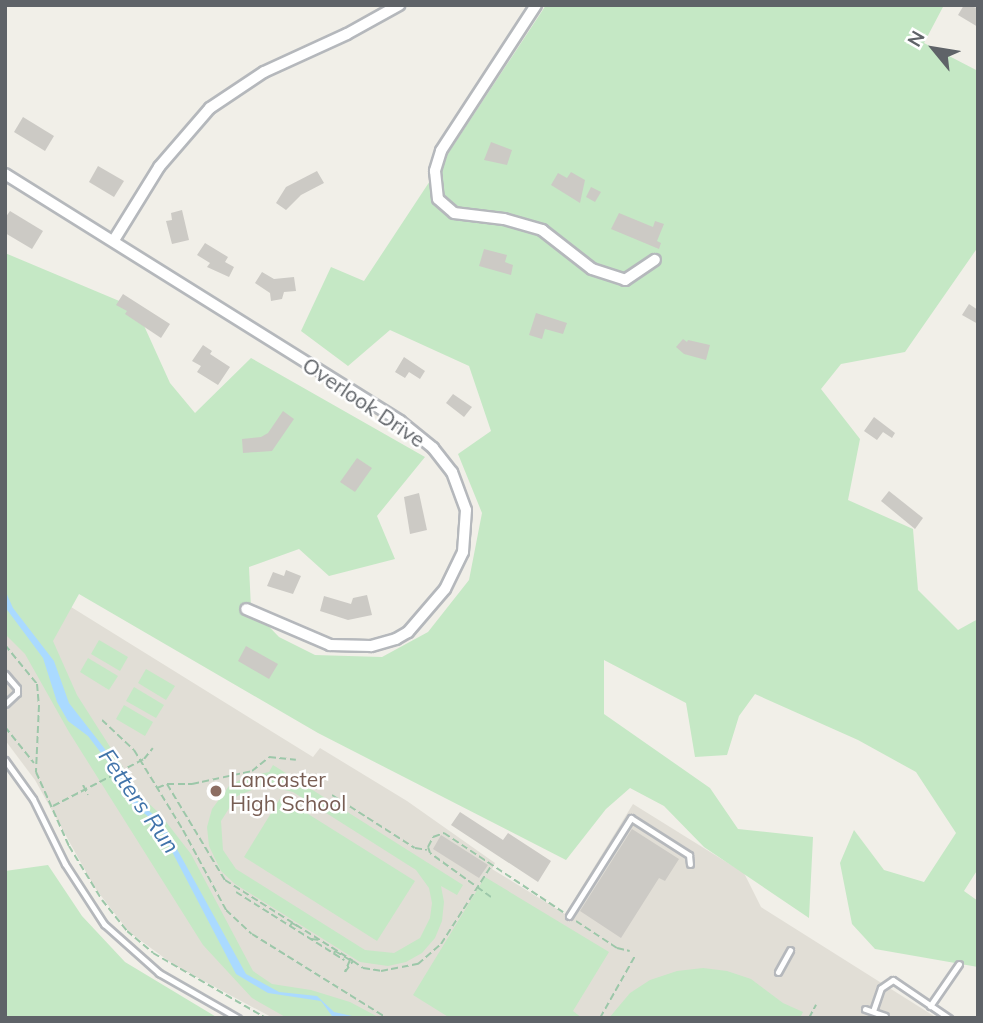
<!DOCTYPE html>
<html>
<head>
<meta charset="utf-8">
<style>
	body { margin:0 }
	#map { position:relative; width:983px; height:1023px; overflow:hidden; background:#f1efe8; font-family:Mulish,sans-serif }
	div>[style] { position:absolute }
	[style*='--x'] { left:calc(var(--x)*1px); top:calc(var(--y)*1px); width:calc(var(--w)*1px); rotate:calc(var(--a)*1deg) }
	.education>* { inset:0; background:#e1ded6 }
	.green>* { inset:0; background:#c5e8c5 }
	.water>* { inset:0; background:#aadaff }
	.building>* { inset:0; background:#cccac5 }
	.path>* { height:2px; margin-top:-1px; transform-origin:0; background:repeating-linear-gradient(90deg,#9cc7a9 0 7px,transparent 0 10.5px) }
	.roads { filter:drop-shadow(2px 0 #b5b8bc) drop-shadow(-2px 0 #b5b8bc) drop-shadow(0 2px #b5b8bc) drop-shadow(0 -2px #b5b8bc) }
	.lane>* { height:5px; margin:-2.5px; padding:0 2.5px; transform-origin:2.5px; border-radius:2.5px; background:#fff }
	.street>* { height:10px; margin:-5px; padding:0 5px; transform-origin:5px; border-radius:5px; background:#fff }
	.dots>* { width:19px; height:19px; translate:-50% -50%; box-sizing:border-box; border:4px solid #fff; border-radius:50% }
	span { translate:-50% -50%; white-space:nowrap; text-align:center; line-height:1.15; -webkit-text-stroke:5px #fff; paint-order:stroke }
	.street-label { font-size:21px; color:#5f6368 }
	.education-label { font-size:21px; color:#785e54 }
	.left { translate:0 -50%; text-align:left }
	.water-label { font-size:23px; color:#4174aa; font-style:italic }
	.frame { position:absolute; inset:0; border:7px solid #5f6368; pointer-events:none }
	.north { position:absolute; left:899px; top:14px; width:70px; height:70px; -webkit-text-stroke:5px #fff; paint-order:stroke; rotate:300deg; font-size:19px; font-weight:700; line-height:28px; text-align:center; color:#5f6368 }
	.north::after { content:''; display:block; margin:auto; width:24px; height:32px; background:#5f6368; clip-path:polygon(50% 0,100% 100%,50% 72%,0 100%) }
</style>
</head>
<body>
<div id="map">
	<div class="education">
		<div style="clip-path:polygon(5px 566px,313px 757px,320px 748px,407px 801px,495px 863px,492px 869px,565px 914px,633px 804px,744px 873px,761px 907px,937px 1018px,273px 1018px,174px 965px,129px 932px,95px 888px,35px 780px,5px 740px)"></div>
	</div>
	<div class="green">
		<div style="clip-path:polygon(546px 5px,944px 5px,924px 43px,978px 71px,978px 247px,905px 352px,841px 364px,821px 389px,860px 439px,848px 500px,913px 529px,918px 590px,958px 630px,978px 619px,978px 869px,964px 891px,978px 901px,978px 967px,875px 949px,852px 924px,840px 863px,854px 830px,884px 870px,924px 882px,956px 833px,916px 772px,858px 740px,755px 694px,739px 716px,727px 755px,695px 757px,686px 703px,604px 660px,604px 714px,710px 788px,738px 829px,813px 837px,809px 918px,704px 847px,664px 806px,630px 788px,606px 809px,566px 860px,318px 733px,79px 594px,53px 641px,77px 695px,142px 797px,160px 814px,191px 854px,253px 971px,272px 984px,311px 990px,350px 1002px,380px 1018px,287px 1018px,252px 998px,203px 945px,69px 732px,25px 654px,5px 634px,5px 253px,136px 308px,170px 383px,195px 413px,251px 358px,425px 457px,377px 516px,395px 559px,329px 576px,299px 549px,249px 567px,251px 608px,279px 637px,315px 655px,382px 657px,428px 632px,469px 580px,482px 513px,458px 454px,491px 431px,469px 366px,390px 330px,348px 366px,301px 331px,331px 267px,364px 281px)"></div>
		<div style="clip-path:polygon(99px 640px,128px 657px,120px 671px,91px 654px)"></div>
		<div style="clip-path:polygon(88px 658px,118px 676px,109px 690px,80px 672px)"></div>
		<div style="clip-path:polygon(146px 669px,175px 686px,166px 700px,138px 683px)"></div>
		<div style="clip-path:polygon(134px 687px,164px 705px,156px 718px,126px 701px)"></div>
		<div style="clip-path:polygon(124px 705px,153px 722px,145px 736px,116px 719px)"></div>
		<div style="clip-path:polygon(evenodd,273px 765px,463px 885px,457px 895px,441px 886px,444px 902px,442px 921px,435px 938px,422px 953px,406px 962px,388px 966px,360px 962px,235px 884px,221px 871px,209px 846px,207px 827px,212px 809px,229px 786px,245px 777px,269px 772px,273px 765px,264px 785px,293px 792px,416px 870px,429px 888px,432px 903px,430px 918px,420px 938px,394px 953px,365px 950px,236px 869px,223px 850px,221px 821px,237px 796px,264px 785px)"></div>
		<div style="clip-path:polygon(281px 797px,415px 881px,377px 941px,244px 857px)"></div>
		<div style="clip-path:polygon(48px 865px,82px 916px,125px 962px,218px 1018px,5px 1018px,5px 871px)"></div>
		<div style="clip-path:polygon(485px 877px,609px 952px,573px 1011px,582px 1018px,450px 1018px,413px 995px)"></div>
		<div style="clip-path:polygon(703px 968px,727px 971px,751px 979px,783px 1003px,803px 1012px,800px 1018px,609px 1018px,630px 993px,650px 980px,677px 971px)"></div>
	</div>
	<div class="water">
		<div style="clip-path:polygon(5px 590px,13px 608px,54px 661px,69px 703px,115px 762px,135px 799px,162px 822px,246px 974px,279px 992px,317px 996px,334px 1012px,361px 1018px,332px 1016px,321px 1001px,268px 993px,236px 974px,157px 823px,133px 805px,111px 766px,88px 736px,68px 721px,57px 702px,43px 658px,5px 607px)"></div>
	</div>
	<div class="building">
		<div style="clip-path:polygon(964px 5px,978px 8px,978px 27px,958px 15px)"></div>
		<div style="clip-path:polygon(23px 117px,54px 136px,45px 151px,14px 132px)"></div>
		<div style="clip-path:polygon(491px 142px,512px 150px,507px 165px,484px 160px)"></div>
		<div style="clip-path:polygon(98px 166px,124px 181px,114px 197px,89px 182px)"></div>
		<div style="clip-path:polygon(317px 171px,324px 183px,301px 195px,286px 210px,276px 203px,286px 187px)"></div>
		<div style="clip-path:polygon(571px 172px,585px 180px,580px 203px,551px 185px,558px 173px,567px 178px)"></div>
		<div style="clip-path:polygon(591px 187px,601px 192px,595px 202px,586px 197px)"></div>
		<div style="clip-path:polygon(182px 210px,189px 240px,172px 244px,166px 221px,172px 220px,171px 213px)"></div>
		<div style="clip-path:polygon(10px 211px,43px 231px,32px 249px,5px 233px,5px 218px)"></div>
		<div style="clip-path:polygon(619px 213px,653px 227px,655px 221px,664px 224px,657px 241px,661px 243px,659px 249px,611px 229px)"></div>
		<div style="clip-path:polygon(205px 243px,228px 257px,225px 262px,234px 267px,229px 277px,207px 267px,210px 263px,197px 255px)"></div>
		<div style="clip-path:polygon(484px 249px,507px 255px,505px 262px,513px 265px,511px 275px,479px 266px)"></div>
		<div style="clip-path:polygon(262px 272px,274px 279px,294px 277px,296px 291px,284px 292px,282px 299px,271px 301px,270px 293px,255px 283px)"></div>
		<div style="clip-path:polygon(123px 294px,170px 324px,161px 338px,125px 314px,127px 311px,116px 305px)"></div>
		<div style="clip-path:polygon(969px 304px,978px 310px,978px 324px,962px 315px)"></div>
		<div style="clip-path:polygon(536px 313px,567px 323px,563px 334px,545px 329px,542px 339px,529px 335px)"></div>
		<div style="clip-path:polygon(683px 339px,687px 342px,688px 340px,710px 345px,706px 360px,684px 354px,676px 347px)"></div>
		<div style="clip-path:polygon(203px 345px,212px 351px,210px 354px,230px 367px,218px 385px,197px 372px,201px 366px,192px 361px)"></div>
		<div style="clip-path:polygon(404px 357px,425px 371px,420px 379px,409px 372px,405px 378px,395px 372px)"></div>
		<div style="clip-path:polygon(453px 394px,472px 407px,464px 417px,446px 403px)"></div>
		<div style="clip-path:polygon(283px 411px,294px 419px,272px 451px,243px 453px,242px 439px,261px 437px,268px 433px)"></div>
		<div style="clip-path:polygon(874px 417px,895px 433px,892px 438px,883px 432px,877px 440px,864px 431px)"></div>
		<div style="clip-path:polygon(357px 458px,372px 468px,355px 492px,340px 482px)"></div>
		<div style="clip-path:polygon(889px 491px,923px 518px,915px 529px,881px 501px)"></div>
		<div style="clip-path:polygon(419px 493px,427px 530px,410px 534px,404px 497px)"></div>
		<div style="clip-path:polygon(286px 570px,301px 576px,293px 594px,267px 586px,273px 572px,284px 576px)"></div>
		<div style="clip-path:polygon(367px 595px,372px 615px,348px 620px,320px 611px,324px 596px,351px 604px,353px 598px)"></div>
		<div style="clip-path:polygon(246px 646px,278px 664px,269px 679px,238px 661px)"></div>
		<div style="clip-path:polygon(460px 812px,503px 840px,508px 833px,551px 861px,538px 882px,451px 825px)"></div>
		<div style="clip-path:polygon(632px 829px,679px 859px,665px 881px,659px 878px,621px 938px,580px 911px)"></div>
		<div style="clip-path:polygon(441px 835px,488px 865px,479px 878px,433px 849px)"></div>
	</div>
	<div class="path">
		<div style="--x:5;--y:645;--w:50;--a:50.6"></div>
		<div style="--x:37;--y:684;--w:21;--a:85"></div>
		<div style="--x:39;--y:705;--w:67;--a:92.6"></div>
		<div style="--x:36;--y:772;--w:81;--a:66"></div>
		<div style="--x:69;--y:846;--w:63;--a:58.6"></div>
		<div style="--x:102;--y:900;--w:40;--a:51"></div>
		<div style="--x:127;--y:931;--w:34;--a:40"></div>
		<div style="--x:153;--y:953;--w:130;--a:29.9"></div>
		<div style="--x:102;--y:720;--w:44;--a:43.2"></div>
		<div style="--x:134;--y:750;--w:94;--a:58.5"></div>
		<div style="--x:183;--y:830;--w:91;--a:61.7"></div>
		<div style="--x:226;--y:910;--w:35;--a:43"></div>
		<div style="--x:252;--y:934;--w:159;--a:31.9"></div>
		<div style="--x:5;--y:727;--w:46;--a:51.1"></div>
		<div style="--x:167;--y:784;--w:112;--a:58.9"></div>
		<div style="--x:225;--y:880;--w:151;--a:32.3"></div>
		<div style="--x:83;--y:785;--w:11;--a:63"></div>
		<div style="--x:157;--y:788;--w:11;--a:-22"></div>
		<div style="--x:167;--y:784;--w:25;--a:0"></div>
		<div style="--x:192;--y:784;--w:61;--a:-12.2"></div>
		<div style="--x:252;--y:771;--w:22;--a:-39"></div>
		<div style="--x:269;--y:757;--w:27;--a:6"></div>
		<div style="--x:332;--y:795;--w:98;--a:32.6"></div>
		<div style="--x:415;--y:848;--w:12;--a:9"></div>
		<div style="--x:53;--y:806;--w:102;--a:-27.3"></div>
		<div style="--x:144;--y:759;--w:14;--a:-51"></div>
		<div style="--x:236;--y:892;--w:128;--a:32.2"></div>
		<div style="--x:491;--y:897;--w:75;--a:-144.2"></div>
		<div style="--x:430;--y:853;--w:6;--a:-108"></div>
		<div style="--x:428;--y:847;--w:11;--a:-63"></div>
		<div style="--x:433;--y:837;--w:12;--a:-20"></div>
		<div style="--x:444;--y:833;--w:143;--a:33.6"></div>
		<div style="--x:576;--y:921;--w:49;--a:33.4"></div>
		<div style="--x:617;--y:948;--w:13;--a:13"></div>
		<div style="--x:290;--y:926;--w:4;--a:-56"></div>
		<div style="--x:292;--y:923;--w:8;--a:30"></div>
		<div style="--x:311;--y:939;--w:9;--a:6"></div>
		<div style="--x:334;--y:954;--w:3;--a:-72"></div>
		<div style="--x:335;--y:951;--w:17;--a:31"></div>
		<div style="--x:350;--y:960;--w:13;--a:113"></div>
		<div style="--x:345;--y:972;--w:14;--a:-54"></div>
		<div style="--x:353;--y:961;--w:12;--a:35"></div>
		<div style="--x:363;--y:968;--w:18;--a:9"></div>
		<div style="--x:381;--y:971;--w:38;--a:-11"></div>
		<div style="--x:418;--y:964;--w:30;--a:-41"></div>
		<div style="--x:441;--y:944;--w:93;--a:-57.3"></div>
		<div style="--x:600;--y:1018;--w:71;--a:-60.6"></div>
		<div style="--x:809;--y:1018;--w:15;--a:-62"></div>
	</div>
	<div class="roads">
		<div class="lane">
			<div style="--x:5;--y:674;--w:18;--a:49"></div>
			<div style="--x:17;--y:688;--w:5;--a:90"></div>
			<div style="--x:17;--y:693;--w:16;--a:137"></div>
			<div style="--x:5;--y:760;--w:48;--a:54.3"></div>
			<div style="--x:33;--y:799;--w:72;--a:63.8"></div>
			<div style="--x:65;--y:864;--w:72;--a:57"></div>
			<div style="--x:104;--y:924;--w:74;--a:41.7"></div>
			<div style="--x:159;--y:973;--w:91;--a:29.7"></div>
			<div style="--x:569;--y:916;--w:116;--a:-57.7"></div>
			<div style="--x:631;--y:818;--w:69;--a:32.5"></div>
			<div style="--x:689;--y:855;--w:9;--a:84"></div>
			<div style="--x:778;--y:972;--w:25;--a:-61"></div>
			<div style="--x:930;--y:1006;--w:51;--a:-55.4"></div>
			<div style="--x:865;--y:1009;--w:21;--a:19"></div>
			<div style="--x:873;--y:1011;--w:24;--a:-71"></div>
			<div style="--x:881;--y:988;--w:14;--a:-34"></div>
			<div style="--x:893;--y:980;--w:68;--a:34.2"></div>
		</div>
		<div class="street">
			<div style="--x:536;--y:5;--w:174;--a:123.1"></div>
			<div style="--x:441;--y:151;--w:21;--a:107"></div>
			<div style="--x:435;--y:171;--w:28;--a:84"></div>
			<div style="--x:438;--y:199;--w:21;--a:41"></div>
			<div style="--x:454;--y:213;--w:50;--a:6.8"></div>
			<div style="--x:504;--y:219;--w:40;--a:16"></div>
			<div style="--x:542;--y:230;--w:63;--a:38"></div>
			<div style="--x:592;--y:269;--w:35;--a:18"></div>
			<div style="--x:625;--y:280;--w:36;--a:-34"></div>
			<div style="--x:5;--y:174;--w:466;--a:32"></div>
			<div style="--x:400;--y:421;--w:43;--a:39.3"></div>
			<div style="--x:433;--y:448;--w:31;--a:52"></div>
			<div style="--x:452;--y:472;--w:40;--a:69.8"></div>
			<div style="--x:466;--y:510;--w:42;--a:94.1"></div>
			<div style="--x:463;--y:552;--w:41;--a:115.9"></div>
			<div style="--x:445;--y:589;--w:57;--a:130.7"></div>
			<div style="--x:408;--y:632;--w:14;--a:150"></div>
			<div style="--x:396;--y:639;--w:26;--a:164"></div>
			<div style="--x:371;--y:646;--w:41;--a:-178.6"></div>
			<div style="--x:330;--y:645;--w:91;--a:-156.8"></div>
			<div style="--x:114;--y:240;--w:86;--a:-58.3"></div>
			<div style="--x:159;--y:167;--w:78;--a:-49.2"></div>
			<div style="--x:210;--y:108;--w:65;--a:-33.7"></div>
			<div style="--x:264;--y:72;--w:91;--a:-24.6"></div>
			<div style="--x:347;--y:34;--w:60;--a:-29.1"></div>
		</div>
	</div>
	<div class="dots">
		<div style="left:216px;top:791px;background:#8d6e63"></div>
	</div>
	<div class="street-label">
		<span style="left:364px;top:402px;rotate:34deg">Overlook Drive</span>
	</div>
	<div class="education-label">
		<span class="left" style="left:230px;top:791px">Lancaster<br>High School</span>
	</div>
	<div class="water-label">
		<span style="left:139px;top:801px;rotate:55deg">Fetters Run</span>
	</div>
	<div class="frame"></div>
	<div class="north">N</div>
</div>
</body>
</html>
